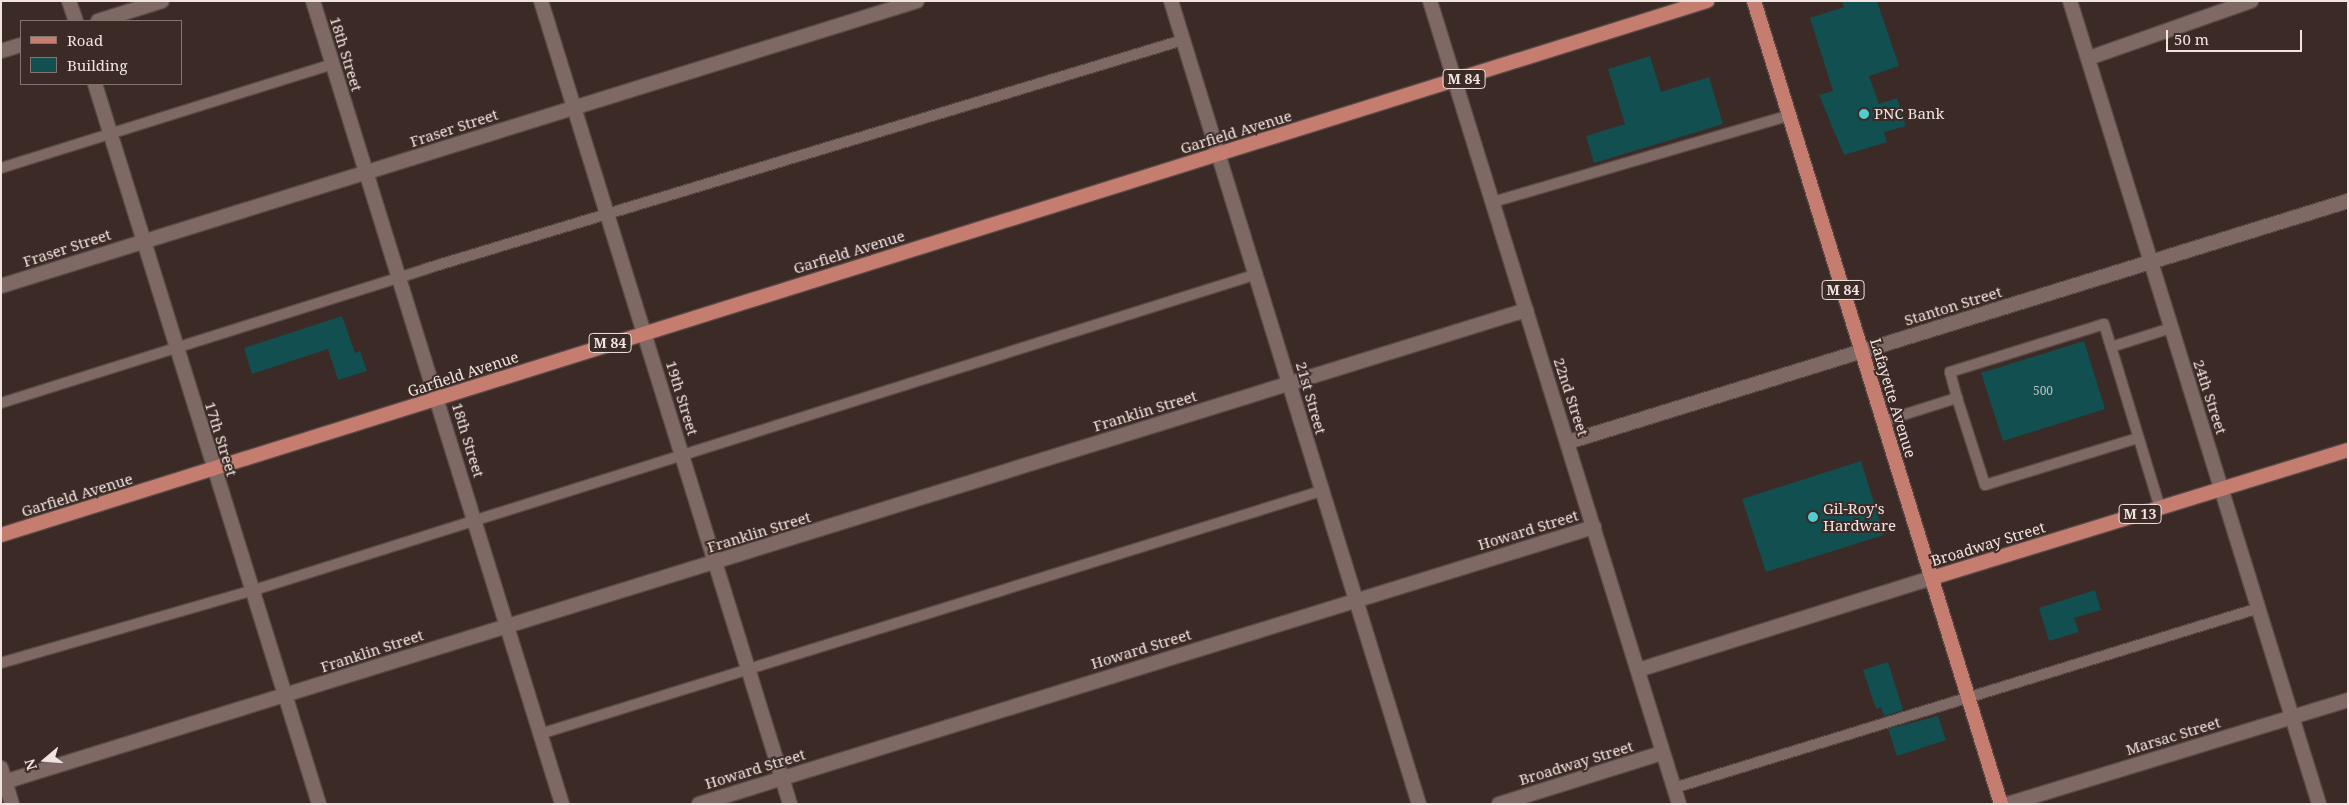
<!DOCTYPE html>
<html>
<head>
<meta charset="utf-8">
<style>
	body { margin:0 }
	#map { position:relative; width:2349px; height:805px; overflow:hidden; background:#3c2a26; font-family:"Noto Serif",serif }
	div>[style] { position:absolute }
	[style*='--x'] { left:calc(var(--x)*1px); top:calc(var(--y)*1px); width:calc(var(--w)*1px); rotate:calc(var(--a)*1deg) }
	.building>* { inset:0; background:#114f50 }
	.roads { filter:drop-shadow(1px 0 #584946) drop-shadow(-1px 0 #584946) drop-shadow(0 1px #584946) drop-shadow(0 -1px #584946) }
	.service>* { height:10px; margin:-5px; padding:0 5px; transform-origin:5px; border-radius:5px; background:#7e6964 }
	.minor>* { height:14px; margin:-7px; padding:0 7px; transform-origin:7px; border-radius:7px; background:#7e6964 }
	.primary>* { height:14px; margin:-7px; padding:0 7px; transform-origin:7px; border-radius:7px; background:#c47d6e }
	.dots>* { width:14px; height:14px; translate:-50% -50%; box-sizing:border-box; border:2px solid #3c2a26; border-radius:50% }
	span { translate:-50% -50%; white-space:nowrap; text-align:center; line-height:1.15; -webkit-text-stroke:4px #3c2a26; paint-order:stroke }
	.number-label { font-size:12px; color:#b8bfbd }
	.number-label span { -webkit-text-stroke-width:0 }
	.shield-label span { padding:1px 4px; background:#3c2a26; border:1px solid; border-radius:4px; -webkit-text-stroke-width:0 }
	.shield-label { font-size:14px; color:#f0e4e1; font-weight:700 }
	.street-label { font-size:15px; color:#f0e4e1 }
	.poi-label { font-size:15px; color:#f0e4e1 }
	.left { translate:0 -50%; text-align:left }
	.frame { position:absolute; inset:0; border:2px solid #f0e4e1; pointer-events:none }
	.legend { position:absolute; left:20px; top:20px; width:162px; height:65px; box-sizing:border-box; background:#3c2a26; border:1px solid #847471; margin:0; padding:6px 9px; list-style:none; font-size:15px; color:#f0e4e1 }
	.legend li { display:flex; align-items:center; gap:10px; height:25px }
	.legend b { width:25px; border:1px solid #847471 }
	.north { position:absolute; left:20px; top:735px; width:50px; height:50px; -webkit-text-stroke:4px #3c2a26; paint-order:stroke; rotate:252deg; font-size:14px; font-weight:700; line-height:20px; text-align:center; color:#f0e4e1 }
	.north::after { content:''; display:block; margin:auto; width:18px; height:22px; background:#f0e4e1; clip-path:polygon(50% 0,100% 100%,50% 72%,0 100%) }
	.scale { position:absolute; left:2166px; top:30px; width:136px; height:22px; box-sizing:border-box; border:2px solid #f0e4e1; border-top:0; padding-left:6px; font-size:15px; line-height:18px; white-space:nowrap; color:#f0e4e1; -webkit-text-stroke:4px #3c2a26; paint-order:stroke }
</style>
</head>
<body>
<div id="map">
	<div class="building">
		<div style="clip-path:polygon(1842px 1px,1877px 1px,1899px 66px,1869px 76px,1879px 104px,1897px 98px,1906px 126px,1884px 132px,1887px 142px,1844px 155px,1819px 95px,1833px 91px,1810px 18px,1844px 7px)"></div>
		<div style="clip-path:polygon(1650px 56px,1661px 92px,1709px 77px,1723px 124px,1594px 163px,1586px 136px,1625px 124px,1608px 69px)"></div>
		<div style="clip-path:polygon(342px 316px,355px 353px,360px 351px,367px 371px,338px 380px,328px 349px,252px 374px,244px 348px)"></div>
		<div style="clip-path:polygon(2084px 341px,2105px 409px,2003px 441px,1981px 373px)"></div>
		<div style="clip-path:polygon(1861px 461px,1884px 535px,1766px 572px,1742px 499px)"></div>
		<div style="clip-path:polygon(2095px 590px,2101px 610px,2074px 618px,2079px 632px,2049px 641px,2039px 608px)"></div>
		<div style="clip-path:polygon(1888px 662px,1903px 710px,1884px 716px,1881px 707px,1876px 709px,1863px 670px)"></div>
		<div style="clip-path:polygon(1938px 716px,1946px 740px,1897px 756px,1888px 729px)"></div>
	</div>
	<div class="roads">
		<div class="service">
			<div style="--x:1;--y:168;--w:347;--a:-17.4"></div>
			<div style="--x:1493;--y:202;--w:309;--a:-16.3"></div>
			<div style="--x:1957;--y:398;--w:27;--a:-105"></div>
			<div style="--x:1950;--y:372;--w:161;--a:-17.3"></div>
			<div style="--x:2104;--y:324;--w:24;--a:73"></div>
			<div style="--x:1;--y:403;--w:445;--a:-17.5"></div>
			<div style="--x:425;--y:269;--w:792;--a:-16.81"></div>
			<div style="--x:1884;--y:421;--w:77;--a:-17.5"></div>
			<div style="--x:1957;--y:398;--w:91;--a:72.2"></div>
			<div style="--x:1985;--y:485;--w:160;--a:-17.1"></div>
			<div style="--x:2160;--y:508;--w:168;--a:-106.9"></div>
			<div style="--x:2111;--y:347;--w:63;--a:-17.6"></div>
			<div style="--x:1;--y:663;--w:260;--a:-16.1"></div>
			<div style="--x:251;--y:591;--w:1055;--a:-17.49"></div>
			<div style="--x:540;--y:734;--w:818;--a:-17.28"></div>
			<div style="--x:1674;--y:788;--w:612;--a:-17.1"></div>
		</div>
		<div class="minor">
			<div style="--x:69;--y:1;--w:21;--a:71"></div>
			<div style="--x:313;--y:1;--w:841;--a:72.77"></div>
			<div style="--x:541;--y:1;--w:841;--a:72.77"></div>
			<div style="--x:1171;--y:1;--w:840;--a:72.84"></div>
			<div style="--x:1430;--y:1;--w:841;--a:72.77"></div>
			<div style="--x:2070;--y:1;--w:841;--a:72.77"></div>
			<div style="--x:98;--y:21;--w:67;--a:-17.4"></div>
			<div style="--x:1;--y:51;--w:21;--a:-17"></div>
			<div style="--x:2089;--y:58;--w:172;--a:-19.4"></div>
			<div style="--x:95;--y:84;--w:754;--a:72.72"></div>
			<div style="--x:1;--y:286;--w:959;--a:-17.28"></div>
			<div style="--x:1568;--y:442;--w:816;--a:-17.17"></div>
			<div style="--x:1638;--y:670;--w:308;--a:-17.4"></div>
			<div style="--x:1;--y:768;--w:38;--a:73"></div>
			<div style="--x:1;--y:783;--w:1597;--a:-17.23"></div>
			<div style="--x:699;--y:804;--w:937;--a:-17.2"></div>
			<div style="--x:1499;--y:804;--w:171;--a:-17.4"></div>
			<div style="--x:2008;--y:804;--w:356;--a:-17"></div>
		</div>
		<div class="primary">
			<div style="--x:1754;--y:1;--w:840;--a:72.9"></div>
			<div style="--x:1;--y:535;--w:1788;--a:-17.38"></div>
			<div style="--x:1932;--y:578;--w:435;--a:-17.1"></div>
		</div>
	</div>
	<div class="dots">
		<div style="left:1864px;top:114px;background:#52cdcf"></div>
		<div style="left:1813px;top:517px;background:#52cdcf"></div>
	</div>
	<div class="number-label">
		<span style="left:2043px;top:391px">500</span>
	</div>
	<div class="shield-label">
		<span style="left:1464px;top:79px">M 84</span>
		<span style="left:1843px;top:290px">M 84</span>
		<span style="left:610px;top:343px">M 84</span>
		<span style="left:2140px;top:514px">M 13</span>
	</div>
	<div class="street-label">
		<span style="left:346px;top:54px;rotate:73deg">18th Street</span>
		<span style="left:454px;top:128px;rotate:-18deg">Fraser Street</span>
		<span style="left:1236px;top:132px;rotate:-17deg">Garfield Avenue</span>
		<span style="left:67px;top:248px;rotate:-18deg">Fraser Street</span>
		<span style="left:849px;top:252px;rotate:-17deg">Garfield Avenue</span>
		<span style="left:1953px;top:306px;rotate:-17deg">Stanton Street</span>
		<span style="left:463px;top:374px;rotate:-18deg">Garfield Avenue</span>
		<span style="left:1571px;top:397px;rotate:72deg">22nd Street</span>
		<span style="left:2210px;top:397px;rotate:72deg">24th Street</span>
		<span style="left:682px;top:398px;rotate:73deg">19th Street</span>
		<span style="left:1311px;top:398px;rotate:74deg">21st Street</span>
		<span style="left:1893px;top:398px;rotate:73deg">Lafayette Avenue</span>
		<span style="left:1145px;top:411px;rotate:-17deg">Franklin Street</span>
		<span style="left:221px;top:439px;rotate:73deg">17th Street</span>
		<span style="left:468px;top:440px;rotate:73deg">18th Street</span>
		<span style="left:77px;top:495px;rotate:-17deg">Garfield Avenue</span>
		<span style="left:1528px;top:530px;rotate:-17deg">Howard Street</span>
		<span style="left:759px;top:532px;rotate:-17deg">Franklin Street</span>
		<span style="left:1988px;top:544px;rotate:-17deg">Broadway Street</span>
		<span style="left:1141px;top:649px;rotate:-17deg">Howard Street</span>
		<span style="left:372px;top:651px;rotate:-18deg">Franklin Street</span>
		<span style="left:2173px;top:736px;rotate:-17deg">Marsac Street</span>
		<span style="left:1576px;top:763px;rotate:-17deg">Broadway Street</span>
		<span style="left:755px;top:769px;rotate:-17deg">Howard Street</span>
	</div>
	<div class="poi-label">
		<span class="left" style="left:1874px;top:114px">PNC Bank</span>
		<span class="left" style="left:1823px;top:517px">Gil-Roy's<br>Hardware</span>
	</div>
	<div class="frame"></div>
	<ul class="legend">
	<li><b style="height:6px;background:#c47d6e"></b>Road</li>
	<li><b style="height:14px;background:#114f50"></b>Building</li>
	</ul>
	<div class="north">N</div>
	<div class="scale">50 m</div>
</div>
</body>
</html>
